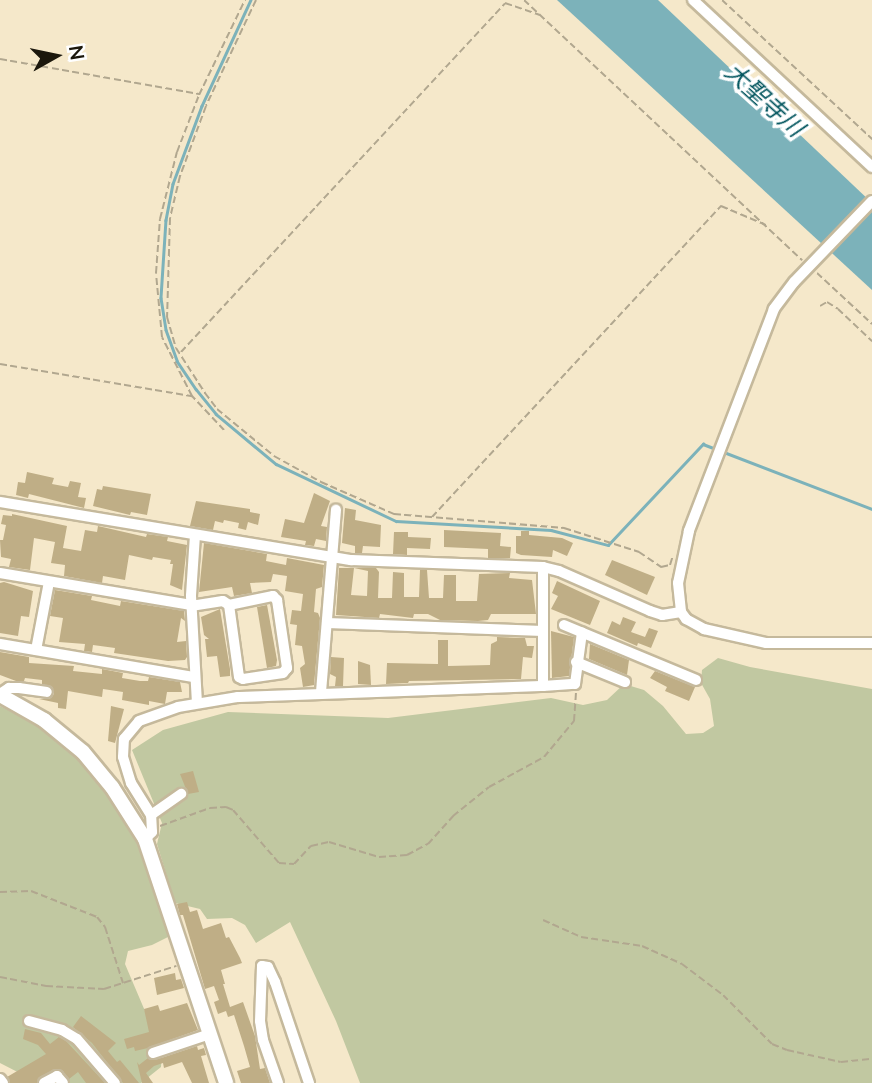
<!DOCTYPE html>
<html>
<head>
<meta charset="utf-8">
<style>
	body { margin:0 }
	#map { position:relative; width:872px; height:1083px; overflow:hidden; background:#f5e8ca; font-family:Lato,"Noto Sans JP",sans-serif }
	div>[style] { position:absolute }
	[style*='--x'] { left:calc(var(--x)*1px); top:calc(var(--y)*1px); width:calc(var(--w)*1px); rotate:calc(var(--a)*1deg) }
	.green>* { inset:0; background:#c1c8a1 }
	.water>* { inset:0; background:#7cb2ba }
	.stream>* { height:2.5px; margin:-1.25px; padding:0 1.25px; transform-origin:1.25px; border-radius:1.25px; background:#7cb2ba }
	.building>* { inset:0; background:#bfae86 }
	.path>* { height:2px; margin-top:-1px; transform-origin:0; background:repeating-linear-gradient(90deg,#b1a78f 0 7px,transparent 0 10.5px) }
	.roads { filter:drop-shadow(2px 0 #c5b99c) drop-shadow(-2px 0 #c5b99c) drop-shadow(0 2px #c5b99c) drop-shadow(0 -2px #c5b99c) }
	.minor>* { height:10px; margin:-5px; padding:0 5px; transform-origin:5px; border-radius:5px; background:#fff }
	.highway>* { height:14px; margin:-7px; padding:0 7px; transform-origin:7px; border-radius:7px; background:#fff }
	span { translate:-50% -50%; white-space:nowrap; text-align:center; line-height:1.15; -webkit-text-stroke:7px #fff; paint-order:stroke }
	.water-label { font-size:24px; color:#00545d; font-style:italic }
	.north { position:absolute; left:21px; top:21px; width:70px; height:70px; -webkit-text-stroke:5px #fff; paint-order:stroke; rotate:81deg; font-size:19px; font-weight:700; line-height:28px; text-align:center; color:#1b170c }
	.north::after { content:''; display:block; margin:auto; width:24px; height:32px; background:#1b170c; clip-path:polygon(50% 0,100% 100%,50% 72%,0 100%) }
</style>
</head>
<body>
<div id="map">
	<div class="green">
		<div style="clip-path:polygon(718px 658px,750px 667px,872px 689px,872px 1083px,360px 1083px,336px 1021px,290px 922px,256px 943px,245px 925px,232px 918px,207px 919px,200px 909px,175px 903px,157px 844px,162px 823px,132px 750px,163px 730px,228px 712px,388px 718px,551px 698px,583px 705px,607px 700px,624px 684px,644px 690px,663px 706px,686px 734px,703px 733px,714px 726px,710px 699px,701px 683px,702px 670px)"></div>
		<div style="clip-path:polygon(0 706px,25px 718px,78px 754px,121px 811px,138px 844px,170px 936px,152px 945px,128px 951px,125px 964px,162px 1051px,161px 1067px,141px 1083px,39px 1083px,0 1063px)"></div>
	</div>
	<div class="water">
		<div style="clip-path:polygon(557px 0,658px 0,872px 203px,872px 290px)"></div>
	</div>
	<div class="stream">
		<div style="--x:251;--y:0;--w:117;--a:114.8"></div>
		<div style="--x:202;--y:106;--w:83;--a:110.4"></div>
		<div style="--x:173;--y:184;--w:37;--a:101"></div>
		<div style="--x:166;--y:220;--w:78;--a:93.7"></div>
		<div style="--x:161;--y:298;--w:32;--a:81"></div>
		<div style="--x:166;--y:330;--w:33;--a:70"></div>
		<div style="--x:177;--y:361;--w:34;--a:56"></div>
		<div style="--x:196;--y:389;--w:32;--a:51"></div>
		<div style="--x:216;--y:414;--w:78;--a:39.8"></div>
		<div style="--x:276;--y:464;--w:133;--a:25.4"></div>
		<div style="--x:396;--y:521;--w:155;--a:3.3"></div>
		<div style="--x:551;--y:530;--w:59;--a:14.7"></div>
		<div style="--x:608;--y:545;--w:139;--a:-46.8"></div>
		<div style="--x:703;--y:444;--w:181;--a:21"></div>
	</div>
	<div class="building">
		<div style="clip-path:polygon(27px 472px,54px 478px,52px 484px,68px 487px,70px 481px,81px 483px,78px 497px,86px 498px,84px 508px,29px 494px,28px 498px,16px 495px,18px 482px,25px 483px)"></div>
		<div style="clip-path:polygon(103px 486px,151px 494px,147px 515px,131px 512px,130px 515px,93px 506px,97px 489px,102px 490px)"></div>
		<div style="clip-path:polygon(314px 493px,330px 501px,321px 526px,327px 527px,326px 541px,316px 539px,314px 546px,305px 545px,306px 541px,281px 537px,285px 519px,304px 523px)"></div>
		<div style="clip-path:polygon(196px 501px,250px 509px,250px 512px,260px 514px,258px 525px,248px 522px,246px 530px,238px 528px,239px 523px,224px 520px,223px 523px,215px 521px,213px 530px,190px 526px)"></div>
		<div style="clip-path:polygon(345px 508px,356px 510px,355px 520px,381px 525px,380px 547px,363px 546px,362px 553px,355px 553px,355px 546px,342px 543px)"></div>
		<div style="clip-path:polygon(12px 514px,67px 526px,63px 548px,81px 551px,85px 530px,97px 532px,98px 526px,146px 537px,147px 534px,168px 537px,167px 541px,187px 545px,182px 590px,170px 585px,173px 564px,170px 564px,171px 560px,153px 557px,152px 560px,129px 555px,125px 580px,103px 576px,102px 583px,64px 576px,65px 565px,51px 563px,55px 542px,34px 538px,30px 570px,9px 567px,11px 559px,1px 557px,0 540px,3px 540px,6px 525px,1px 524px,3px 515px,12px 516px)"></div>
		<div style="clip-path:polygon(444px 530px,501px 533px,500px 546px,511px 547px,510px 558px,488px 558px,488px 549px,444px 547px)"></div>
		<div style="clip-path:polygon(521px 531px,529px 531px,529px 535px,562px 538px,573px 543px,567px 556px,553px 550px,552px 557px,521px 555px,516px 553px,516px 536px,521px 536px)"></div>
		<div style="clip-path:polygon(394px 532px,408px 532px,408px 537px,431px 538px,430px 549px,407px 548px,407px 555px,393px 554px)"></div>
		<div style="clip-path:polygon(204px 543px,267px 554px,266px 561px,286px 565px,287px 558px,324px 565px,322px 587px,316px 589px,314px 612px,318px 613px,320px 618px,314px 685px,303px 687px,300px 668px,305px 664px,302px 646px,295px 645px,297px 625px,290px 624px,292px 610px,301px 611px,303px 594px,285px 591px,287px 576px,273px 574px,271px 582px,250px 583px,252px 593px,234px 596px,232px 587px,199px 592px)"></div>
		<div style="clip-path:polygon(612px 560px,655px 577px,647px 595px,605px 575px)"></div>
		<div style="clip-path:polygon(339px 568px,354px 568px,351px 595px,367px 596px,368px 571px,354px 568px,376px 568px,379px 572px,378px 598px,392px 598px,393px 572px,404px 573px,404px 597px,419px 597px,420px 570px,427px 570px,429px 598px,443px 598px,444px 575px,456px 575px,456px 601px,477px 601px,479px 574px,510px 573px,509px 578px,532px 580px,536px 614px,491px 614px,488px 620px,478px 621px,440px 620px,428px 614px,414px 614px,413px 618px,380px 614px,379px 618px,336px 615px)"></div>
		<div style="clip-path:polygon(557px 581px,600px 601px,590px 625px,551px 609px,558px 596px,552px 593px)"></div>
		<div style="clip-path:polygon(4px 582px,33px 591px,29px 617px,21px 616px,18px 636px,0 633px,0 583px)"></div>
		<div style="clip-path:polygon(55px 590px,92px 596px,91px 600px,120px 606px,121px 601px,184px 611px,185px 621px,181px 618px,177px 642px,186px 641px,187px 657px,185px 660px,168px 661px,114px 653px,115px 648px,93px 645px,92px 652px,84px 651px,85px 644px,59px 642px,63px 618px,50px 616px)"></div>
		<div style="clip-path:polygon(267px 605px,277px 660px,276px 666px,267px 668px,257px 607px)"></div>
		<div style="clip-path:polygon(220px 609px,230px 669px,230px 676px,220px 677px,217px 656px,207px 657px,205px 639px,209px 639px,204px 635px,201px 617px)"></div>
		<div style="clip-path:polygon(623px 617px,636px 622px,631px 632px,645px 637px,649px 628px,658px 631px,651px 648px,638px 643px,637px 646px,607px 633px,612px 621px,620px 625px)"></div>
		<div style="clip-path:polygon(551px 631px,574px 637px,569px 676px,552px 678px)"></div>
		<div style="clip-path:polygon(497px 637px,525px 638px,527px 646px,534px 646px,532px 658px,523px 657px,521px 679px,409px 681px,408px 683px,386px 684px,387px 663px,438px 664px,438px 640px,448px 640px,448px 666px,490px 665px,491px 644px,497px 641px)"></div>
		<div style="clip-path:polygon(590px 644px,629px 660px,627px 675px,589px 659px)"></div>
		<div style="clip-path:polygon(0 652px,29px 657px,29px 663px,74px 666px,73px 671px,102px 674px,102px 669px,123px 673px,122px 678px,140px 681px,148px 681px,149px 677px,180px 682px,182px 692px,167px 692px,165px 704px,149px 701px,149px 705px,122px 700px,123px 692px,103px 689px,102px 697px,68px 691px,66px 709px,58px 708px,58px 703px,39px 699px,49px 699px,54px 694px,52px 687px,42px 684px,42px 680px,25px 678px,24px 681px,16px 681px,0 675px)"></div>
		<div style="clip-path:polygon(331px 657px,344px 658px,343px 686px,335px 686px,336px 677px,330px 674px)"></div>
		<div style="clip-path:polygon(358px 661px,370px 665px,371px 685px,358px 684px)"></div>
		<div style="clip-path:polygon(655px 671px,695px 687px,689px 701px,665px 691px,667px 687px,650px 678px)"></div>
		<div style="clip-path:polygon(111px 706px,124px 709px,115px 743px,108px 741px)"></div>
		<div style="clip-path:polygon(193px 771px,199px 792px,188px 794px,180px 774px)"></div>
		<div style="clip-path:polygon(187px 902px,190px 912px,197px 910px,203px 929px,221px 923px,226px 938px,229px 937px,240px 958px,242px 963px,221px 970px,225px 984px,223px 984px,230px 1007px,243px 1002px,255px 1036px,260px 1069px,265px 1068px,270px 1083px,241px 1083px,237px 1071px,250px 1067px,244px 1046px,234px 1015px,228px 1017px,226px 1011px,218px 1014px,214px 1002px,219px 1000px,214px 986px,205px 989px,183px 915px,180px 915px,177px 904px)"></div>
		<div style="clip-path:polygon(175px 973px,176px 980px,181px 979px,184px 988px,157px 995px,154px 978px)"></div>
		<div style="clip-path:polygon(187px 1003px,198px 1030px,148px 1048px,135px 1051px,134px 1047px,127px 1049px,124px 1039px,149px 1032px,144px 1009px,158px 1005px,160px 1011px)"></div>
		<div style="clip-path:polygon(81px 1016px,116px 1043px,108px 1051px,117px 1062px,120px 1060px,139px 1083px,123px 1083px,92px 1043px,73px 1027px)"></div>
		<div style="clip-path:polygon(25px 1029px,41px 1033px,50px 1044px,59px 1037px,66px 1041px,105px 1083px,86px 1083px,78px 1072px,69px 1079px,57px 1069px,40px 1077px,37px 1083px,10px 1083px,7px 1077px,46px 1054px,38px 1045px,23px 1039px)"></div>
		<div style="clip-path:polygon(197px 1046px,198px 1050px,204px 1048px,206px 1055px,201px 1056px,209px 1083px,192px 1083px,182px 1062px,164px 1068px,163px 1063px,154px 1066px,146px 1073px,153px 1083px,142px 1083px,137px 1062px,139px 1065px,148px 1058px,155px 1060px)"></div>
	</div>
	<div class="path">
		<div style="--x:256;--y:0;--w:117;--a:115.3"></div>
		<div style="--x:206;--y:106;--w:75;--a:110.4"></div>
		<div style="--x:180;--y:176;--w:43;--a:103.4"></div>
		<div style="--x:170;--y:218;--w:99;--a:91.7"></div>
		<div style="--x:167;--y:317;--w:32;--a:74"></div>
		<div style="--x:176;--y:348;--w:54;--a:57.2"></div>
		<div style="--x:205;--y:393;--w:20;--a:53"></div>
		<div style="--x:217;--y:409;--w:74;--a:39.5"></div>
		<div style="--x:274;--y:456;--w:54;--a:29"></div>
		<div style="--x:321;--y:482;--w:80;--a:23.7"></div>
		<div style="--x:394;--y:514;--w:171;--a:4.7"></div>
		<div style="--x:564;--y:528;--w:79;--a:17.7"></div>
		<div style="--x:639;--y:552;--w:27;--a:34"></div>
		<div style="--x:661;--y:567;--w:9;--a:-13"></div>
		<div style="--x:670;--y:565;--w:10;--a:-73"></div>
		<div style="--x:524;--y:0;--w:381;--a:43.1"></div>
		<div style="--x:722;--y:0;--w:205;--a:42.8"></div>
		<div style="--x:0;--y:59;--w:202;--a:10"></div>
		<div style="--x:817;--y:273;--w:75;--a:42.8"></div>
		<div style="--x:820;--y:306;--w:8;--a:-30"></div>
		<div style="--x:827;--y:302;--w:13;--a:32"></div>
		<div style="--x:838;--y:309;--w:47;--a:43.3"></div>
		<div style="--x:181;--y:352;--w:476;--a:-47.1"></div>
		<div style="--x:505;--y:3;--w:37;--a:19"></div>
		<div style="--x:0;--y:364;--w:195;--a:9.5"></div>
		<div style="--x:224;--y:430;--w:47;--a:-133.3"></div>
		<div style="--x:192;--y:396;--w:66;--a:-117"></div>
		<div style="--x:162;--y:337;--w:64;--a:-95.4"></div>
		<div style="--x:156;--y:273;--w:54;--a:-85.8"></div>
		<div style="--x:160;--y:219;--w:69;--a:-75.8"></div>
		<div style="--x:177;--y:152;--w:61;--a:-68.9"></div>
		<div style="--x:199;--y:95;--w:106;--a:-64.2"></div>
		<div style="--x:432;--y:517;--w:425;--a:-47.1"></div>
		<div style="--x:721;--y:206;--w:49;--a:22.9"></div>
		<div style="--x:160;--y:826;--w:53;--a:-19.8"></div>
		<div style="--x:210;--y:808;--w:16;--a:-4"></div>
		<div style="--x:226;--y:807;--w:8;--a:23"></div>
		<div style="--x:233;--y:810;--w:70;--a:49"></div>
		<div style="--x:279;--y:863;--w:15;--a:4"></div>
		<div style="--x:294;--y:864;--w:25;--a:-47"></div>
		<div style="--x:311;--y:846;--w:18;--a:-13"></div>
		<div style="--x:329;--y:842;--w:52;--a:16.7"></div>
		<div style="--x:379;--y:857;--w:28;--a:-4"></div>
		<div style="--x:407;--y:855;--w:24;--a:-28"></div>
		<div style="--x:428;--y:844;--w:38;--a:-48"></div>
		<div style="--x:453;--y:816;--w:46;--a:-38.9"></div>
		<div style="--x:489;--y:787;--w:63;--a:-28.6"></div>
		<div style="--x:544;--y:757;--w:47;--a:-50.2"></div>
		<div style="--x:574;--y:721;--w:29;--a:-86"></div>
		<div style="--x:0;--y:892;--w:31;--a:-2"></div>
		<div style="--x:31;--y:891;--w:71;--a:21.5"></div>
		<div style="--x:97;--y:917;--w:13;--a:51"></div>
		<div style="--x:105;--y:927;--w:59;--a:72.2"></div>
		<div style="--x:543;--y:920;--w:42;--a:24.1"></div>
		<div style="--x:581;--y:937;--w:62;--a:8.4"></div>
		<div style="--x:642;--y:946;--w:44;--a:24.2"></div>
		<div style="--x:682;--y:964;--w:51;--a:37.1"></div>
		<div style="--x:723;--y:995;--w:69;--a:45"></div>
		<div style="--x:772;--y:1044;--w:16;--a:22"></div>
		<div style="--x:787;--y:1050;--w:55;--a:12.5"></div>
		<div style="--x:841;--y:1062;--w:31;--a:-6"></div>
		<div style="--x:0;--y:977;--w:47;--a:11.1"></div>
		<div style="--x:46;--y:986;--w:58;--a:3"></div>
		<div style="--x:104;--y:989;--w:76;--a:-17.7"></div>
	</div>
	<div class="roads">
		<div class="minor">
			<div style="--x:693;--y:0;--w:245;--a:43"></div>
			<div style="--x:872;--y:201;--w:112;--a:133.9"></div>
			<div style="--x:794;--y:282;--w:34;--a:127"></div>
			<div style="--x:774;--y:309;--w:238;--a:111"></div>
			<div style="--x:689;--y:531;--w:53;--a:101.9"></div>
			<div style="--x:678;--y:583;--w:29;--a:84"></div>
			<div style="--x:681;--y:612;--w:9;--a:54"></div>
			<div style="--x:686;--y:619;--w:21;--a:29"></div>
			<div style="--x:704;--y:629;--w:64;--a:12.7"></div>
			<div style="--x:766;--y:643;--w:106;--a:0"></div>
			<div style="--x:0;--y:502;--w:356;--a:9.4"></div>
			<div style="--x:351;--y:560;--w:192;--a:2.1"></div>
			<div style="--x:543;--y:567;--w:16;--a:14"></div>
			<div style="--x:559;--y:571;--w:99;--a:23.7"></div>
			<div style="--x:650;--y:611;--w:13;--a:18"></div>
			<div style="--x:662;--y:615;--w:19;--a:-9"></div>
			<div style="--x:195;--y:535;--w:61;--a:93.8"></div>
			<div style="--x:191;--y:596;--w:106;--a:86.8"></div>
			<div style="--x:0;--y:573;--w:194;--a:9.5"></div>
			<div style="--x:191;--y:606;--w:32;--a:-9"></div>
			<div style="--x:223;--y:601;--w:7;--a:34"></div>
			<div style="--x:229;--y:605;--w:45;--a:-11.6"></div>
			<div style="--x:273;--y:596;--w:6;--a:45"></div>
			<div style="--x:277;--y:600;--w:69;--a:81.6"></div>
			<div style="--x:287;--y:668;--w:6;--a:129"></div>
			<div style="--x:283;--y:673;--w:40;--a:171.5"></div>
			<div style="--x:243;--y:679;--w:4;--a:-153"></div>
			<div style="--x:239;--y:677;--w:73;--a:-97.9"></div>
			<div style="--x:327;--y:623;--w:216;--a:2.1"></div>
			<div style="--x:564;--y:625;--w:143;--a:22.6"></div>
			<div style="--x:0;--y:644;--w:197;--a:9.7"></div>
			<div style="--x:36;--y:650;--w:69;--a:-79.2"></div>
			<div style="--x:576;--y:662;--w:53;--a:22.2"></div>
			<div style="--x:543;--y:686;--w:32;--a:-4"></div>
			<div style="--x:575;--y:684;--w:52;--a:-82.3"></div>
			<div style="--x:321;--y:692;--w:183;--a:-85.3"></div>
			<div style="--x:0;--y:694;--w:11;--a:-34"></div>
			<div style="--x:9;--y:688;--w:10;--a:0"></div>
			<div style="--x:19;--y:688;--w:28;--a:8"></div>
			<div style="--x:151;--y:815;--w:37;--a:-35"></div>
			<div style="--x:145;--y:839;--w:10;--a:-45"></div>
			<div style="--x:152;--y:832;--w:17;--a:-93"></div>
			<div style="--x:151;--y:815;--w:38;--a:-122"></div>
			<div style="--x:131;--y:783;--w:27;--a:-107"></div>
			<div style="--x:123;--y:757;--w:18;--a:-87"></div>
			<div style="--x:124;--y:739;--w:23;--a:-50"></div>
			<div style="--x:139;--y:721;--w:41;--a:-19.7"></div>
			<div style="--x:178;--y:707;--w:61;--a:-9.5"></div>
			<div style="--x:238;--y:697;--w:305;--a:-2.1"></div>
			<div style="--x:543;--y:686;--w:119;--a:-90"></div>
			<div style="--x:29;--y:1021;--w:34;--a:15"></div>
			<div style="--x:62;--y:1030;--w:17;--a:31"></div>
			<div style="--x:77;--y:1039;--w:58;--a:49.2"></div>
			<div style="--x:153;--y:1053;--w:60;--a:-18.4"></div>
			<div style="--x:0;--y:1079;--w:5;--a:53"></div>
			<div style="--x:44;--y:1083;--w:15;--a:-28"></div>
			<div style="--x:57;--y:1076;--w:9;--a:49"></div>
			<div style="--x:278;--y:1083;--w:46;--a:-109.2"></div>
			<div style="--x:263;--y:1040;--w:19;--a:-99"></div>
			<div style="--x:260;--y:1021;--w:55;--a:-87.9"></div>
			<div style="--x:262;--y:966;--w:6;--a:9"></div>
			<div style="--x:268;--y:967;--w:17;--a:65"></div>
			<div style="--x:275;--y:982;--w:107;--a:71.4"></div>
		</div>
		<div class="highway">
			<div style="--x:0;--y:695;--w:51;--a:29.6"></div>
			<div style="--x:44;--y:720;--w:50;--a:39.4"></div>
			<div style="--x:83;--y:752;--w:45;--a:50.4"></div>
			<div style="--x:112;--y:787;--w:62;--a:57.6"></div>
			<div style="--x:145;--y:839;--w:257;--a:71.6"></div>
		</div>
	</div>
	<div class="water-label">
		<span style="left:765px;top:99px;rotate:42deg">大聖寺川</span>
	</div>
	<div class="north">N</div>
</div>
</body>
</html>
